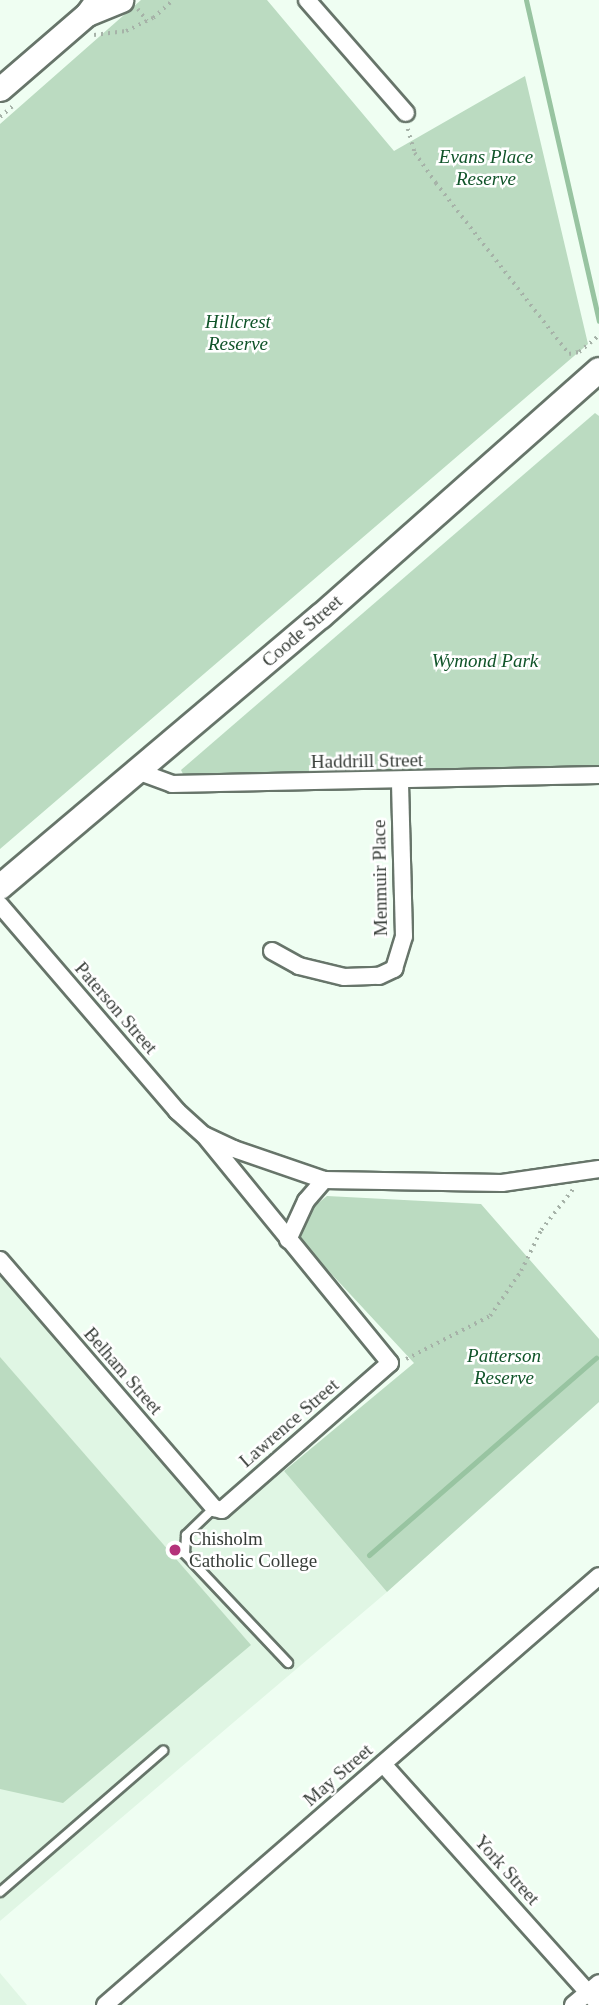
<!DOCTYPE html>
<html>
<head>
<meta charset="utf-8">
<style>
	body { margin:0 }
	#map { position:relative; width:599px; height:2005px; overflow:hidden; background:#effef2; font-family:Georgia,serif }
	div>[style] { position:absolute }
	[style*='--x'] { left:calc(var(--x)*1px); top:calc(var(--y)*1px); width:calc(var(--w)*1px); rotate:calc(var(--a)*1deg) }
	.built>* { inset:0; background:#e0f6e4 }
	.green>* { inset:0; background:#bbdbc1 }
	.stream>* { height:5px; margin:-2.5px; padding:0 2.5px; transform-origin:2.5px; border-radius:2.5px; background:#98c4a1 }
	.path>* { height:3.5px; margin-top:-1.75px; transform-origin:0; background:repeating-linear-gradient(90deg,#a6b2a8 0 2px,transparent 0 7px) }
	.roads { filter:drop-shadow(2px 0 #67756a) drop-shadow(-2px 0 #67756a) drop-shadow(0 2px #67756a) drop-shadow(0 -2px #67756a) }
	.lane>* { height:8px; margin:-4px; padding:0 4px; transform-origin:4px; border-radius:4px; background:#fff }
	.street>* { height:16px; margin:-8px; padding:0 8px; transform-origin:8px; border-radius:8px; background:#fff }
	.secondary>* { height:23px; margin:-11.5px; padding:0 11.5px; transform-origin:11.5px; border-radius:11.5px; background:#fff }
	.primary>* { height:24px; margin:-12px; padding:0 12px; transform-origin:12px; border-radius:12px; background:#fff }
	.dots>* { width:19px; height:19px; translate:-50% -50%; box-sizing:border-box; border:4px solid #fff; border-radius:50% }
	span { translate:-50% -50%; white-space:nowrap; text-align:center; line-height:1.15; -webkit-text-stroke:5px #fff; paint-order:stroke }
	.park-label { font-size:19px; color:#105429; font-style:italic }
	.street-label { font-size:19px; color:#373d38 }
	.poi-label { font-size:19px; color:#373d38 }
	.left { translate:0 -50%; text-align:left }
</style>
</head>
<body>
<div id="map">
	<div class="built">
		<div style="clip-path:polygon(0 1259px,214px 1508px,284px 1471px,387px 1592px,0 1921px)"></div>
		<div style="clip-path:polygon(0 1973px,27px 2005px,0 2005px)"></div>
	</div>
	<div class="green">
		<div style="clip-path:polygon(141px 0,267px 0,394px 151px,525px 76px,588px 344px,0 849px,0 124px)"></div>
		<div style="clip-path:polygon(595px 413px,599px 416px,599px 772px,188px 784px,181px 770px)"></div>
		<div style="clip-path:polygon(327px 1196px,481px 1204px,599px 1339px,599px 1402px,387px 1592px,284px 1471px,414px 1363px,300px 1240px,307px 1212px)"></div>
		<div style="clip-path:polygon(0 1357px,251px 1645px,63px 1803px,0 1789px)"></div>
	</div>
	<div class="stream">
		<div style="--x:526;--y:0;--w:329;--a:77.2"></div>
		<div style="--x:369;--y:1555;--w:301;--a:-41"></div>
	</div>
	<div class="path">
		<div style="--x:138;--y:9;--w:15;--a:53"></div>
		<div style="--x:94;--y:35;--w:32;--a:-7"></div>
		<div style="--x:126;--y:31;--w:30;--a:-26"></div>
		<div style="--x:153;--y:18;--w:27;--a:-42"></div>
		<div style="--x:0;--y:117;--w:18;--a:-41"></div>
		<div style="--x:408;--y:129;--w:25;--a:74"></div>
		<div style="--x:415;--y:153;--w:37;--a:55"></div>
		<div style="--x:436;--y:183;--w:217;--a:52.1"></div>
		<div style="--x:569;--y:354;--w:10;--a:-11"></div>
		<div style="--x:579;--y:352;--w:26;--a:-40"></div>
		<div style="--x:406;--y:1359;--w:94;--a:-27.1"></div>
		<div style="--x:490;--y:1316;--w:55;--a:-55.4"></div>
		<div style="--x:521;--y:1271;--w:46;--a:-64"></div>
		<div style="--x:541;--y:1230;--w:52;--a:-52"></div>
	</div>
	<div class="roads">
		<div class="lane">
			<div style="--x:214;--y:1508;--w:39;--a:136"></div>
			<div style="--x:186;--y:1535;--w:19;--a:93"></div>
			<div style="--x:185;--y:1554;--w:150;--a:46.6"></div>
			<div style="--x:0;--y:1892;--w:216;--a:-40.9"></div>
		</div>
		<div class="street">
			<div style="--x:307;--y:0;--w:150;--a:48.8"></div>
			<div style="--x:137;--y:771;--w:37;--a:20"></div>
			<div style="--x:172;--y:784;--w:427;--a:-1.2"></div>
			<div style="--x:0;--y:905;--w:272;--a:49.3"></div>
			<div style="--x:177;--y:1111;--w:36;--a:42"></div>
			<div style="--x:204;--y:1135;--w:33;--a:25"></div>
			<div style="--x:234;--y:1149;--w:95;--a:19"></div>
			<div style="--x:324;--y:1180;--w:178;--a:1"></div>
			<div style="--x:502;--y:1183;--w:98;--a:-8.2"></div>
			<div style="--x:272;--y:951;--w:31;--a:29"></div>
			<div style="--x:299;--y:966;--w:46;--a:13.7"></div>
			<div style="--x:344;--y:977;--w:35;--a:-2"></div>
			<div style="--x:379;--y:976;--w:17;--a:-25"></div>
			<div style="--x:394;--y:969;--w:34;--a:-73"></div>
			<div style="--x:404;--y:936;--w:154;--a:-91.5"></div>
			<div style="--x:288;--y:1240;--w:43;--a:-65.2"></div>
			<div style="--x:306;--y:1201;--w:28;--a:-49"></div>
			<div style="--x:0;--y:1260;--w:328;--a:49.2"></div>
			<div style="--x:214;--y:1508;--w:8;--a:14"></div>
			<div style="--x:222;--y:1510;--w:223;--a:-41.2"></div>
			<div style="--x:390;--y:1363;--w:294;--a:-129.2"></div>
			<div style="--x:383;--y:1764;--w:324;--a:48.1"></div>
			<div style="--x:105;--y:2005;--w:654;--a:-40.97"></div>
			<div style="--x:573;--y:2005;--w:34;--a:-40"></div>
		</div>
		<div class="secondary">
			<div style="--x:87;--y:14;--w:37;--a:-22"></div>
			<div style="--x:0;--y:89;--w:115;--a:-40.8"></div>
			<div style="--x:87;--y:14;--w:17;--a:-54"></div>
		</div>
		<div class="primary">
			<div style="--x:0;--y:887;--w:420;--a:-40.2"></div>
			<div style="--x:321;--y:616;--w:371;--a:-41.5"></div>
		</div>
	</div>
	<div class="dots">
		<div style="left:175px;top:1550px;background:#b4327a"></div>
	</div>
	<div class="park-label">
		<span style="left:486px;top:168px">Evans Place<br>Reserve</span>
		<span style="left:238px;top:333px">Hillcrest<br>Reserve</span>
		<span style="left:485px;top:661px">Wymond Park</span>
		<span style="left:504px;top:1367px">Patterson<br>Reserve</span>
	</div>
	<div class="street-label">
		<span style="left:302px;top:631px;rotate:-41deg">Coode Street</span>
		<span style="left:367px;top:761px;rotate:-1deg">Haddrill Street</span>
		<span style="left:380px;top:878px;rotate:-91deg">Menmuir Place</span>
		<span style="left:116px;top:1008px;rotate:49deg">Paterson Street</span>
		<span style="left:123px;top:1371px;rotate:49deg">Belham Street</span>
		<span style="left:289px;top:1423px;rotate:-41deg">Lawrence Street</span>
		<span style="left:338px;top:1775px;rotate:-41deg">May Street</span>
		<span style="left:507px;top:1870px;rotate:48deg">York Street</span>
	</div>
	<div class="poi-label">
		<span class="left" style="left:189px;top:1550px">Chisholm<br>Catholic College</span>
	</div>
</div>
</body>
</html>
